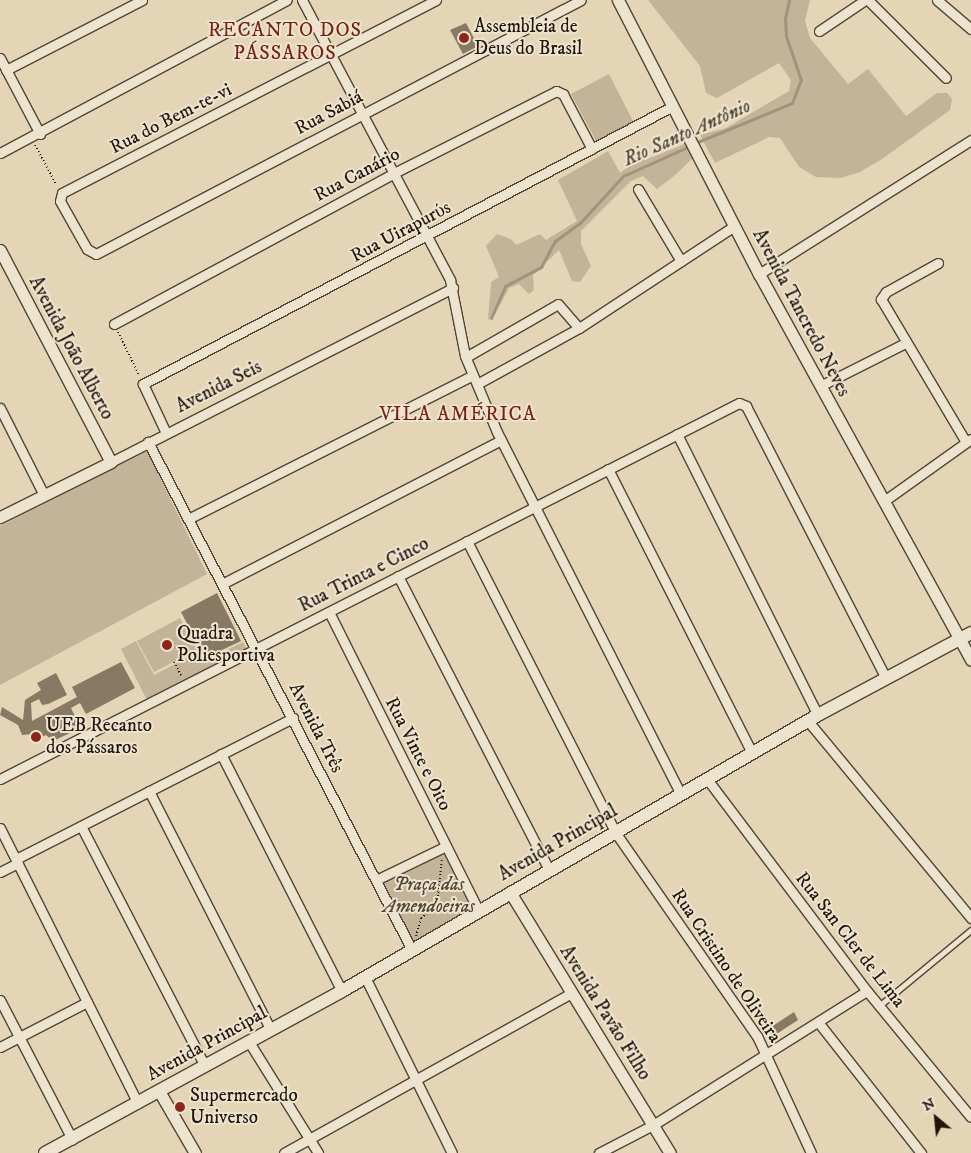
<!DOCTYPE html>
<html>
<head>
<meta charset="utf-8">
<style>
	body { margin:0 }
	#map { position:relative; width:971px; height:1153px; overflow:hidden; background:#e4d5b6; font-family:"IM FELL DW Pica",serif }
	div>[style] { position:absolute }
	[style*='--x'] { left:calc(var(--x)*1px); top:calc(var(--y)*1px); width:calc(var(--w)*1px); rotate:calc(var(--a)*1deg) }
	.green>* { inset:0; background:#c3b499 }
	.stream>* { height:3px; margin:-1.5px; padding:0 1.5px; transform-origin:1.5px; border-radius:1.5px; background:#a2947c }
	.building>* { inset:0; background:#877963 }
	.path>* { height:2px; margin-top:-1px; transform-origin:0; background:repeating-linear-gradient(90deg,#22150a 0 1px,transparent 0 3.5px) }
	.roads { filter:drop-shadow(1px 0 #524535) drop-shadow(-1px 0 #524535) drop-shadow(0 1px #524535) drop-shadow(0 -1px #524535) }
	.service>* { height:4.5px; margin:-2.25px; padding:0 2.25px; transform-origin:2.25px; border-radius:2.25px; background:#ede4d0 }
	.minor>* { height:9px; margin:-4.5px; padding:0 4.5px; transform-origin:4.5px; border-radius:4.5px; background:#ede4d0 }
	.tertiary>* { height:11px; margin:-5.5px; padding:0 5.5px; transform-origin:5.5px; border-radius:5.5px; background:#ede4d0 }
	.secondary>* { height:12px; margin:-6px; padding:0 6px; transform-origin:6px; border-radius:6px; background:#ede4d0 }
	.dots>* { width:14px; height:14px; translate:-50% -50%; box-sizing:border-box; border:2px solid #ede4d0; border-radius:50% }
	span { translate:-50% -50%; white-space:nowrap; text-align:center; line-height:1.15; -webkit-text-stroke:4px #ede4d0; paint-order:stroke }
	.poi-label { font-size:19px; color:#22150a }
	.left { translate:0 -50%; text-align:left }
	.street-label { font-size:19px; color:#22150a }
	.park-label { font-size:19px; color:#524535; font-style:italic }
	.neighbourhood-label { font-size:20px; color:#7a1f14; letter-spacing:1px }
	.water-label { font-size:20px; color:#554838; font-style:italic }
	.north { position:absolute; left:911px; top:1093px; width:50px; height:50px; -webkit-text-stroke:4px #ede4d0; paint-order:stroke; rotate:332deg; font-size:14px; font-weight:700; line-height:20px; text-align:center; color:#22150a }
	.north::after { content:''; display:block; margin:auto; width:18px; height:22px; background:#22150a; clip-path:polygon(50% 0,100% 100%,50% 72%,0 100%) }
</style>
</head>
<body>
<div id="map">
	<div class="green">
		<div style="clip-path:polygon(648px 0,810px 0,805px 21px,810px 38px,848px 84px,868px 69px,906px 116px,937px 93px,947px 93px,952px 99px,950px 110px,882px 159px,860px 172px,841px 178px,816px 177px,799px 167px,780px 138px,769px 137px,715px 163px,700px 135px,726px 128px,789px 91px,791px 80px,779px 63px,717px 98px,706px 93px,700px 66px)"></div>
		<div style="clip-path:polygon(609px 74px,634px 123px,596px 141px,571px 94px)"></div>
		<div style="clip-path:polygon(687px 143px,695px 156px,674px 176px,657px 189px,643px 176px,631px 181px,581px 231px,581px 244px,591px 266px,580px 282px,572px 281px,559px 250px,533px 275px,534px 290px,529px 294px,519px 284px,509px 288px,494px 316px,488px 320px,491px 282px,499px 277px,486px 246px,497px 234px,511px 239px,516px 245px,540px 234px,546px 240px,577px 221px,558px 180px,608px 151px,620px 173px,641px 157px,645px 160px)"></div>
		<div style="clip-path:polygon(147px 451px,207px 574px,0 685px,0 526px)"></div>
		<div style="clip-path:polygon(180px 618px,197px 650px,154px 672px,137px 641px)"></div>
		<div style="clip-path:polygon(136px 641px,154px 675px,200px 651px,205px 661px,243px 642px,246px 648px,147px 700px,121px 649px)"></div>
		<div style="clip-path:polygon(445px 847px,477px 910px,412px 948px,377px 881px)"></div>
	</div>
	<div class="stream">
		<div style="--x:695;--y:143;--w:105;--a:-22.4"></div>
		<div style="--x:792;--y:103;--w:25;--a:-69"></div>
		<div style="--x:801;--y:80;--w:46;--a:-108.8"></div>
		<div style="--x:786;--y:36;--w:18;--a:-93"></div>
		<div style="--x:785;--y:18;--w:18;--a:-77"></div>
		<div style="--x:491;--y:318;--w:35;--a:-66"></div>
		<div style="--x:505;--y:286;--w:41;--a:-27.8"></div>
		<div style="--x:541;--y:267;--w:30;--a:-62"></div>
		<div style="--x:555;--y:241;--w:31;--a:-36"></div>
		<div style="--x:580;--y:223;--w:64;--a:-47.5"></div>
		<div style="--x:623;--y:176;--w:73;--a:-24.1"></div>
	</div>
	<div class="building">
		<div style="clip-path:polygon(466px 23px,478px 46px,463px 54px,450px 30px)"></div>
		<div style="clip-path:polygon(217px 593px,241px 641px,205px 658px,181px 612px)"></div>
		<div style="clip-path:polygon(121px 662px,135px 688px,86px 714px,80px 703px,71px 708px,81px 728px,53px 741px,46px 735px,38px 739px,32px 734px,22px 735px,18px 725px,0 715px,2px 707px,23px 720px,25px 700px,41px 690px,37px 683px,56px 673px,67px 695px,48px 704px,42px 705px,39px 699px,31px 703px,32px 721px,77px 697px,72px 687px)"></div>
		<div style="clip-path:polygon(794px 1012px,798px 1020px,772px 1037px,768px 1029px)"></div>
	</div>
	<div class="path">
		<div style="--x:35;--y:145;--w:44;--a:61.7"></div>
		<div style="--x:118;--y:332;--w:48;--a:64"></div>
		<div style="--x:174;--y:662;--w:15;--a:62"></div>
		<div style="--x:398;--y:901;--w:6;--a:31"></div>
		<div style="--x:403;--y:904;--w:12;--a:-9"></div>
		<div style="--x:415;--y:902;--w:49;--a:7"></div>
		<div style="--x:416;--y:936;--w:19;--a:-74"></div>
		<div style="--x:421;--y:918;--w:10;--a:-37"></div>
		<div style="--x:429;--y:912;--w:18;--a:-61"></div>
		<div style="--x:438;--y:896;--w:36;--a:-84"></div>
	</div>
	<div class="roads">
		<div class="service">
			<div style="--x:879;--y:1006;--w:119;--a:-39.6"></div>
		</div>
		<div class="minor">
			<div style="--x:302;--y:0;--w:317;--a:62.1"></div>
			<div style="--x:450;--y:280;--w:77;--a:78.8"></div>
			<div style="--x:465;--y:356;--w:82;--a:67.2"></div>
			<div style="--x:497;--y:432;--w:406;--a:63.1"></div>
			<div style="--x:436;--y:0;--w:421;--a:152.7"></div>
			<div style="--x:62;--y:193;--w:8;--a:104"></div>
			<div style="--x:60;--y:201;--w:55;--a:60.6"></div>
			<div style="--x:87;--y:249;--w:10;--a:29"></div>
			<div style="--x:96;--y:254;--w:547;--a:-27.64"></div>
			<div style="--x:868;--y:0;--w:110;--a:45"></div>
			<div style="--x:937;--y:0;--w:45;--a:40.5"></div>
			<div style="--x:819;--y:31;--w:55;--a:-34"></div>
			<div style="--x:0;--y:58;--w:86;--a:62.2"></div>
			<div style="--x:6;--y:70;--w:153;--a:-27.2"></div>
			<div style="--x:0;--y:153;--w:325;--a:-28.1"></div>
			<div style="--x:638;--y:189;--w:84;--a:59.2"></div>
			<div style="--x:938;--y:263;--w:60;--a:150.9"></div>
			<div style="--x:886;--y:292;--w:9;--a:126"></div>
			<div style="--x:881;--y:299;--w:166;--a:59.3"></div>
			<div style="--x:759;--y:274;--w:251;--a:-32.3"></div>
			<div style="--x:114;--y:324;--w:318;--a:-28.3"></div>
			<div style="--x:394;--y:173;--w:182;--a:-26.8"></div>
			<div style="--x:556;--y:91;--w:8;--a:23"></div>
			<div style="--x:563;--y:94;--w:62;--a:62.2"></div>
			<div style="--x:466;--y:357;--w:106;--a:-29.9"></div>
			<div style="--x:558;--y:304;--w:32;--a:49"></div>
			<div style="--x:477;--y:384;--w:116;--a:-28.8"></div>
			<div style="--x:579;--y:328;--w:186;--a:-33.3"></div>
			<div style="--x:820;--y:386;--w:95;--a:-26.8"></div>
			<div style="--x:0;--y:408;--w:97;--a:63.2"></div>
			<div style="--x:166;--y:433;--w:54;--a:-115.1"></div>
			<div style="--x:143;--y:384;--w:598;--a:-27.68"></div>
			<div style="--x:677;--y:434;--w:314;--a:63.4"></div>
			<div style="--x:148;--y:442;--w:573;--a:62.54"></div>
			<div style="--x:111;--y:462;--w:384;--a:-27"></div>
			<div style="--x:608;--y:469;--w:318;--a:63.1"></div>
			<div style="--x:884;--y:501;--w:107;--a:-35.5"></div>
			<div style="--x:188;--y:519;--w:319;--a:-26.8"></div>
			<div style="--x:467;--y:541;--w:326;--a:63"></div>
			<div style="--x:615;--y:832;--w:249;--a:55.2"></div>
			<div style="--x:757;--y:1036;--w:129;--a:65.2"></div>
			<div style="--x:398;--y:576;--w:331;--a:62.8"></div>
			<div style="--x:222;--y:584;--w:314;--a:-27.3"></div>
			<div style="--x:329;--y:612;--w:333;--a:63.4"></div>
			<div style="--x:808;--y:721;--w:256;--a:50.4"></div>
			<div style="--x:221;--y:754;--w:266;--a:63"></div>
			<div style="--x:0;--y:779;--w:829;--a:-26.97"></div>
			<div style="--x:739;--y:403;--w:8;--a:23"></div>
			<div style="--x:746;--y:406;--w:306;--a:62.8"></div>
			<div style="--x:707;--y:779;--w:266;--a:53"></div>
			<div style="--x:867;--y:991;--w:163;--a:50.5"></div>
			<div style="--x:149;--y:791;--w:268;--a:63"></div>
			<div style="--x:81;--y:826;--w:270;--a:62.7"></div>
			<div style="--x:0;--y:828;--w:308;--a:63.4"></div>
			<div style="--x:16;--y:859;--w:311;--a:-27"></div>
			<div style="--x:0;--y:872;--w:20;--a:-27"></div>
			<div style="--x:376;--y:880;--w:78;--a:-25.9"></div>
			<div style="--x:365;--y:977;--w:196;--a:63.7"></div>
			<div style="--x:0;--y:1000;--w:157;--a:62.6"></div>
			<div style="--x:818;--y:1022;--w:167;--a:51.8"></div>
			<div style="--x:249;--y:1042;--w:131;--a:58.1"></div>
			<div style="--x:0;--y:1047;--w:98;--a:-27.3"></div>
			<div style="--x:284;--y:1153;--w:329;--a:-29.1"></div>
			<div style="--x:599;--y:1153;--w:61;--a:-27.4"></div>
			<div style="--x:653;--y:1125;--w:252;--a:-32.1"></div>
		</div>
		<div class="tertiary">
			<div style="--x:618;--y:0;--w:308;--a:62.8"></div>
			<div style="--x:759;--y:274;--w:440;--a:61.2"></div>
			<div style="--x:0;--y:250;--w:239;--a:62.4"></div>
			<div style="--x:111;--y:462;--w:124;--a:153.6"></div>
			<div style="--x:510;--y:892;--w:306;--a:58.5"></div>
			<div style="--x:159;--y:1091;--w:72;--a:59.9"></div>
		</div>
		<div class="secondary">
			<div style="--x:45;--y:1153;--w:338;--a:-28.6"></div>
			<div style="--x:342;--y:991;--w:550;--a:-30.11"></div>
			<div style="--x:818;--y:715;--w:174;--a:-28.2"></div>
		</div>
	</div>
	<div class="dots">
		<div style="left:464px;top:38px;background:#8f2418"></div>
		<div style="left:167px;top:645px;background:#8f2418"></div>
		<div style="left:36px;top:737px;background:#8f2418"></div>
		<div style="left:180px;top:1107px;background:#8f2418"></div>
	</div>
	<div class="poi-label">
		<span class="left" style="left:474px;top:38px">Assembleia de<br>Deus do Brasil</span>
		<span class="left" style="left:177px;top:645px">Quadra<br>Poliesportiva</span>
		<span class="left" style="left:46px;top:737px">UEB Recanto<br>dos Pássaros</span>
		<span class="left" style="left:190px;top:1107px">Supermercado<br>Universo</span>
	</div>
	<div class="street-label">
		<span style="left:329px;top:113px;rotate:-28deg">Rua Sabiá</span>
		<span style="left:171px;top:119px;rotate:-27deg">Rua do Bem-te-vi</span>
		<span style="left:357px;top:175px;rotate:-28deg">Rua Canário</span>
		<span style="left:401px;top:232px;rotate:-28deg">Rua Uirapurύs</span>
		<span style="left:801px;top:313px;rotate:62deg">Avenida Tancredo Neves</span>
		<span style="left:71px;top:348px;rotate:62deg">Avenida João Alberto</span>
		<span style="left:219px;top:387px;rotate:-27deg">Avenida Seis</span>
		<span style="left:364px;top:575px;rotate:-27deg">Rua Trinta e Cinco</span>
		<span style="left:316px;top:728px;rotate:63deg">Avenida Três</span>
		<span style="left:418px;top:754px;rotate:63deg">Rua Vinte e Oito</span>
		<span style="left:558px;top:843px;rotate:-30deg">Avenida Principal</span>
		<span style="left:850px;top:940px;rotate:52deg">Rua San Cler de Lima</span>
		<span style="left:726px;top:966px;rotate:56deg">Rua Cristino de Oliveira</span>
		<span style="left:605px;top:1013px;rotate:58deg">Avenida Pavão Filho</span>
		<span style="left:207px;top:1044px;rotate:-29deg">Avenida Principal</span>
	</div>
	<div class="park-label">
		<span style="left:429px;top:896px">Praça das<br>Amendoeiras</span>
	</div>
	<div class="neighbourhood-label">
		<span style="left:285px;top:42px">RECANTO DOS<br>PÁSSAROS</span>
		<span style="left:458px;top:414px">VILA AMÉRICA</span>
	</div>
	<div class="water-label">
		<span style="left:687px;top:133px;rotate:-24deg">Rio Santo Antônio</span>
	</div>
	<div class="north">N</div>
</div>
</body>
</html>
